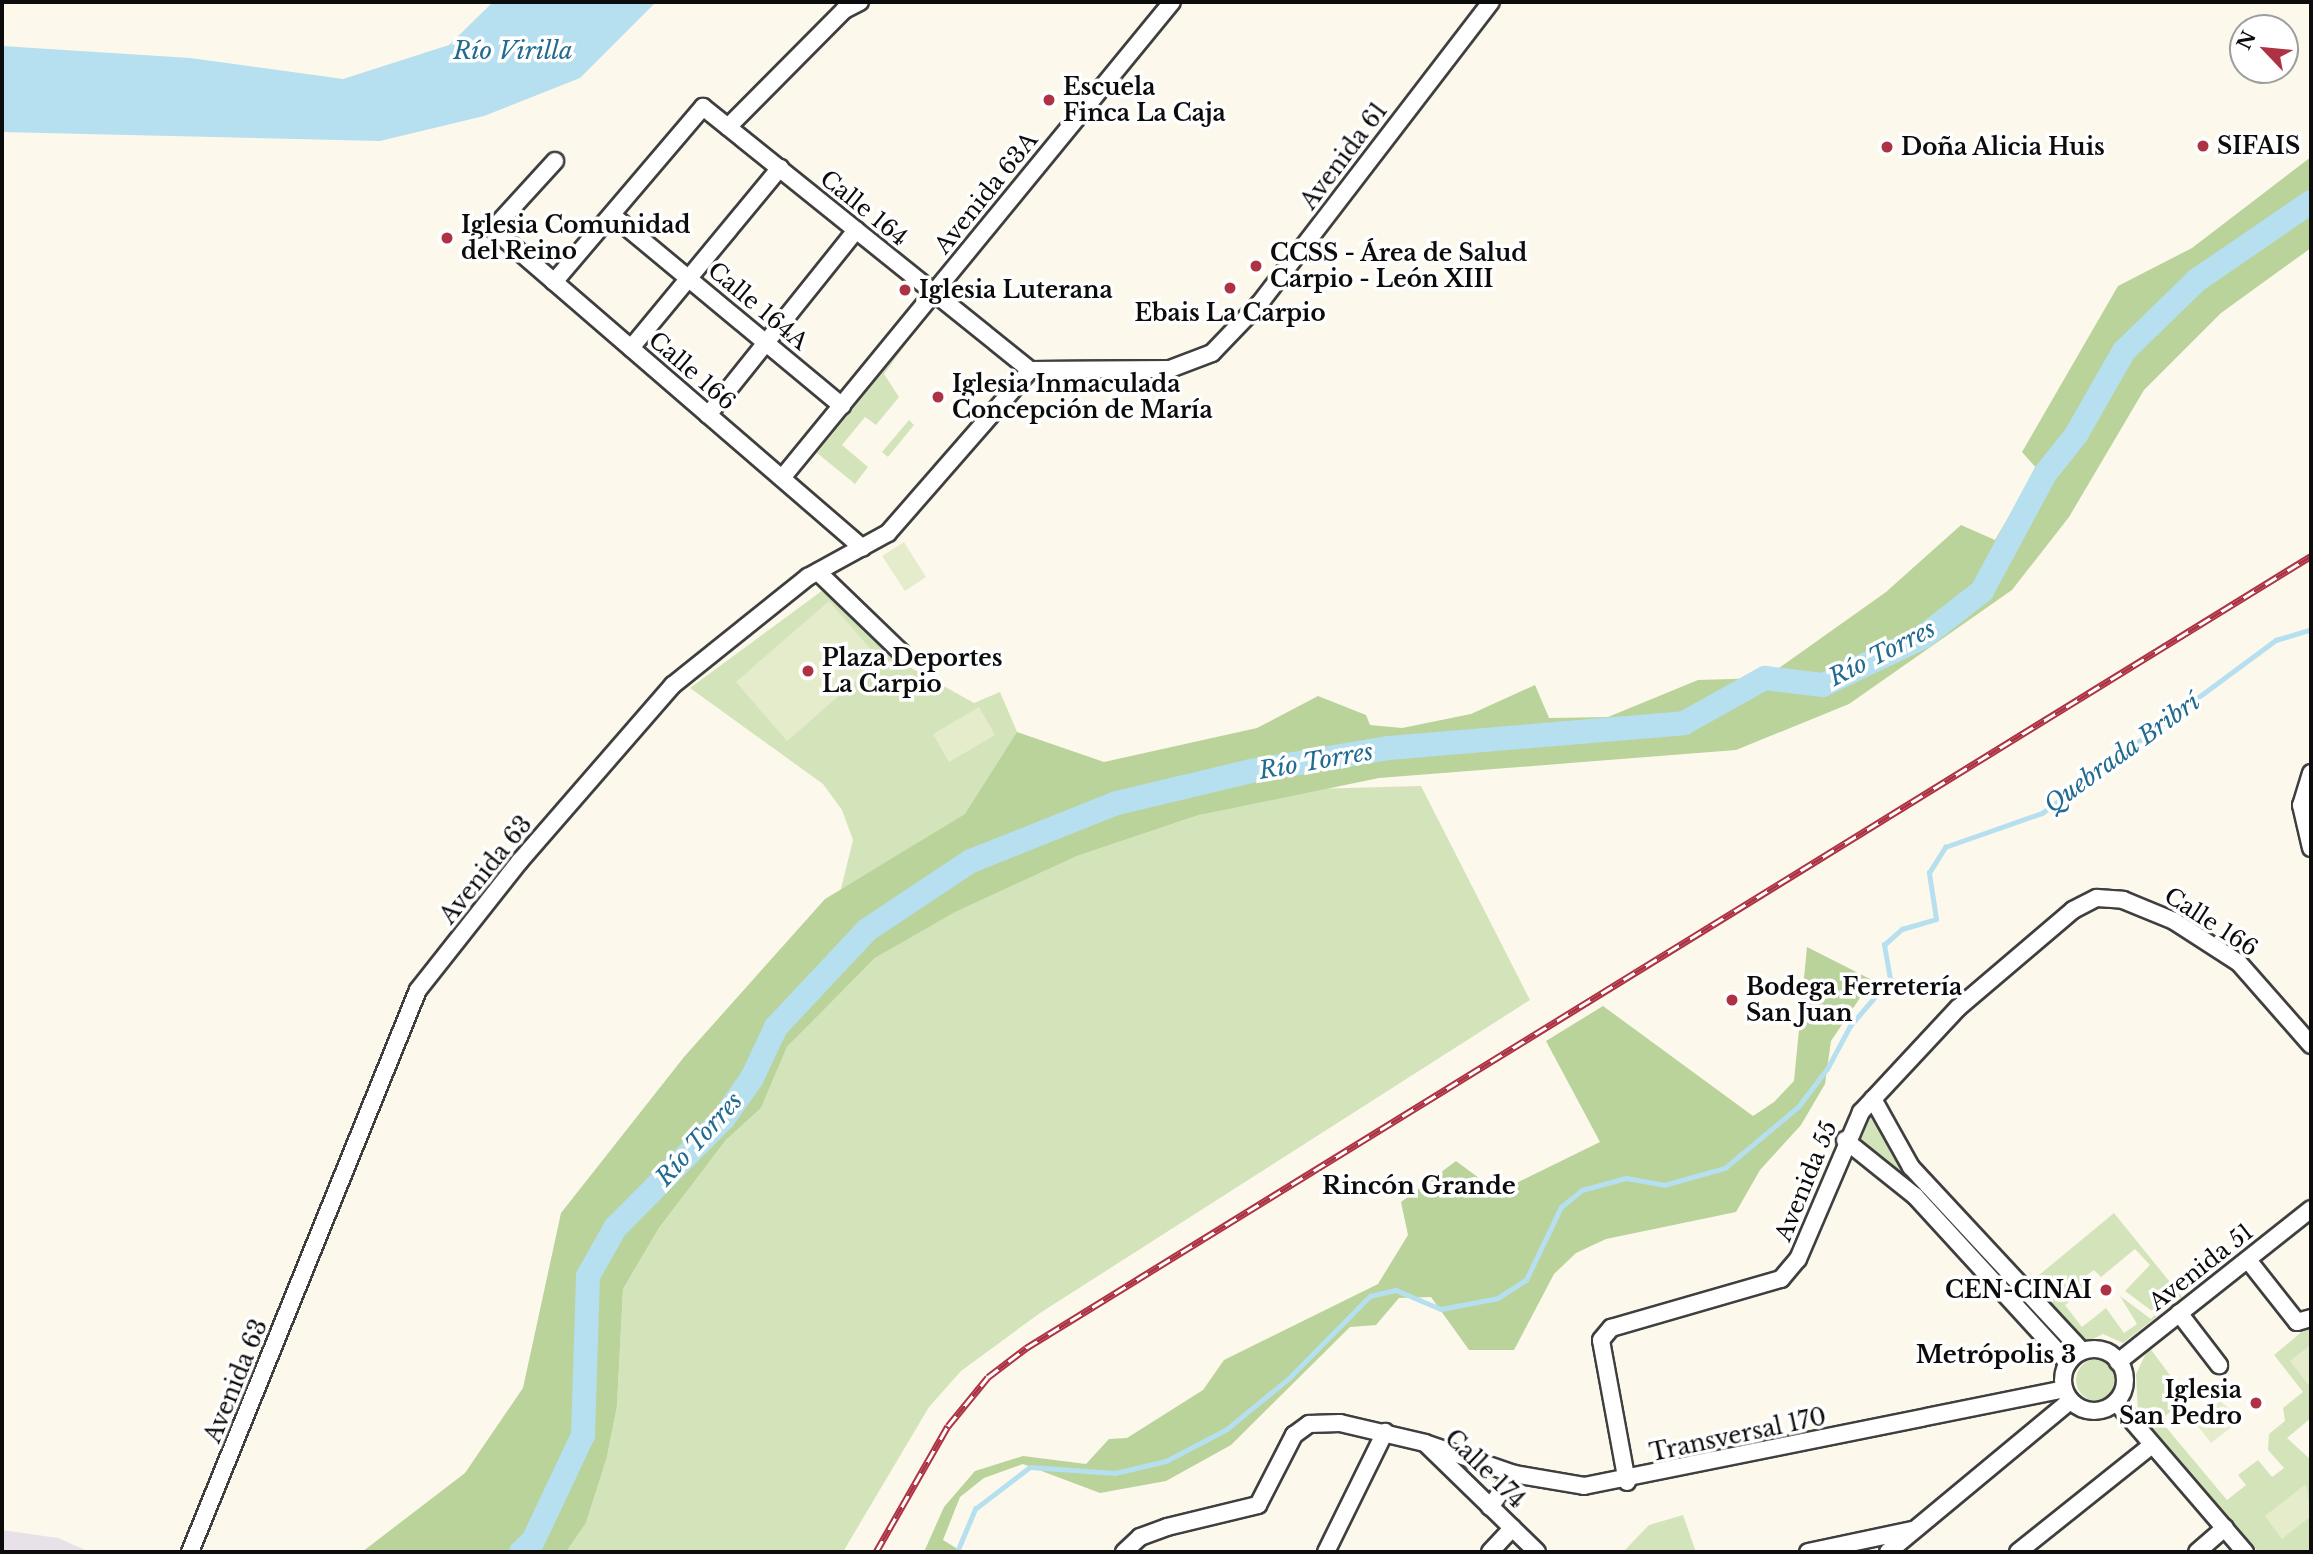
<!DOCTYPE html>
<html>
<head>
<meta charset="utf-8">
<style>
	body { margin:0 }
	#map { position:relative; width:2313px; height:1554px; overflow:hidden; background:#fdf8ec; font-family:"Libre Baskerville",serif }
	div>[style] { position:absolute }
	[style*='--x'] { left:calc(var(--x)*1px); top:calc(var(--y)*1px); width:calc(var(--w)*1px); rotate:calc(var(--a)*1deg) }
	.industrial>* { inset:0; background:#e8e1ea }
	.green>* { inset:0; background:#d4e4ba }
	.round { border-radius:50% }
	.forest>* { inset:0; background:#b9d39b }
	.pitch>* { inset:0; background:#e4eccb }
	.water>* { inset:0; background:#b6dfef }
	.stream>* { height:4.5px; margin:-2.25px; padding:0 2.25px; transform-origin:2.25px; border-radius:2.25px; background:#b6dfef }
	.river>* { height:24px; margin:-12px; padding:0 12px; transform-origin:12px; border-radius:12px; background:#b6dfef }
	.roads { filter:drop-shadow(2px 0 #3f3f3f) drop-shadow(-2px 0 #3f3f3f) drop-shadow(0 2px #3f3f3f) drop-shadow(0 -2px #3f3f3f) }
	.minor>* { height:16px; margin:-8px; padding:0 8px; transform-origin:8px; border-radius:8px; background:#fff }
	.minor>.ring { margin:-8px; padding:0; box-sizing:content-box; background:none; border:16px solid #fff; border-radius:50% }
	.rail>* { height:7px; margin-top:-3.5px; transform-origin:0; background:repeating-linear-gradient(90deg,#fff 0 13px,#ad3244 0 26px); box-sizing:border-box; border-block:2px solid #ad3244 }
	.dots>* { width:19px; height:19px; translate:-50% -50%; box-sizing:border-box; border:4px solid #fff; border-radius:50% }
	span { translate:-50% -50%; white-space:nowrap; text-align:center; line-height:1.15; -webkit-text-stroke:7px #fff; paint-order:stroke }
	.poi-label { font-size:23px; color:#0c0c0c; font-weight:700 }
	.left { translate:0 -50%; text-align:left }
	.right { translate:-100% -50%; text-align:right }
	.street-label { font-size:23px; color:#0c0c0c }
	.water-label { font-size:24px; color:#226b90; font-style:italic }
	.neighbourhood-label { font-size:24px; color:#0c0c0c; font-weight:700 }
	.frame { position:absolute; inset:0; border:4px solid #0c0c0c; pointer-events:none }
	.north { position:absolute; left:2229px; top:14px; width:70px; height:70px; box-sizing:border-box; background:#fff; border:2px solid #9e9e9e; border-radius:50%; rotate:296deg; font-size:19px; font-weight:700; line-height:28px; text-align:center; color:#0c0c0c }
	.north::after { content:''; display:block; margin:auto; width:24px; height:32px; background:#ad3244; clip-path:polygon(50% 0,100% 100%,50% 72%,0 100%) }
</style>
</head>
<body>
<div id="map">
	<div class="industrial">
		<div style="clip-path:polygon(2px 1530px,58px 1538px,90px 1552px,2px 1552px)"></div>
	</div>
	<div class="green">
		<div style="clip-path:polygon(908px 341px,884px 374px,899px 397px,876px 425px,865px 417px,842px 445px,868px 467px,855px 484px,817px 453px)"></div>
		<div style="clip-path:polygon(909px 420px,914px 425px,888px 457px,882px 452px)"></div>
		<div style="clip-path:polygon(827px 587px,899px 661px,974px 703px,1000px 692px,1048px 804px,836px 909px,853px 840px,842px 810px,823px 784px,690px 688px)"></div>
		<div style="clip-path:polygon(1421px 786px,1530px 1000px,1040px 1313px,961px 1371px,929px 1407px,843px 1552px,566px 1552px,586px 1523px,607px 1457px,617px 1406px,623px 1289px,659px 1228px,726px 1140px,761px 1108px,787px 1047px,875px 958px,954px 912px,1077px 856px,1199px 815px,1310px 789px)"></div>
		<div style="clip-path:polygon(1871px 1109px,1891px 1153px,1918px 1184px,1915px 1187px,1849px 1138px)"></div>
		<div style="clip-path:polygon(evenodd,2114px 1213px,2182px 1297px,2123px 1343px,2103px 1334px,2081px 1345px,2027px 1285px,2114px 1213px,2135px 1249px,2150px 1265px,2125px 1291px,2156px 1314px,2151px 1319px,2120px 1296px,2137px 1324px,2124px 1333px,2106px 1308px,2082px 1327px,2065px 1305px,2089px 1287px,2083px 1278px,2094px 1270px,2101px 1277px,2135px 1249px)"></div>
		<div style="clip-path:polygon(2311px 1324px,2311px 1345px,2291px 1361px,2311px 1388px,2311px 1418px,2287px 1438px,2311px 1460px,2311px 1552px,2258px 1552px,2138px 1413px,2136px 1374px,2149px 1347px,2187px 1398px,2160px 1420px,2227px 1500px,2246px 1485px,2238px 1475px,2258px 1460px,2272px 1477px,2284px 1468px,2268px 1450px,2269px 1434px,2285px 1421px,2283px 1408px,2303px 1392px,2274px 1355px)"></div>
		<div class="round" style="left:2076px;top:1359px;width:42px;height:42px"></div>
		<div style="clip-path:polygon(1683px 1515px,1696px 1552px,1623px 1552px,1649px 1525px)"></div>
	</div>
	<div class="forest">
		<div style="clip-path:polygon(2311px 157px,2311px 248px,2221px 313px,2144px 390px,2069px 517px,2012px 590px,1849px 704px,1736px 750px,1379px 778px,1199px 815px,1077px 856px,955px 912px,875px 958px,787px 1047px,761px 1108px,726px 1140px,659px 1228px,623px 1289px,617px 1406px,607px 1457px,586px 1523px,566px 1552px,362px 1552px,465px 1473px,523px 1388px,561px 1213px,684px 1057px,825px 899px,965px 814px,1017px 732px,1104px 762px,1257px 728px,1318px 696px,1366px 715px,1370px 725px,1402px 728px,1471px 714px,1535px 685px,1549px 718px,1608px 717px,1698px 680px,1765px 678px,1886px 592px,1961px 525px,1995px 540px,2037px 469px,2022px 452px,2118px 286px,2192px 248px)"></div>
		<div style="clip-path:polygon(1807px 947px,1872px 980px,1831px 1041px,1825px 1084px,1801px 1125px,1760px 1170px,1736px 1212px,1606px 1239px,1576px 1253px,1554px 1274px,1514px 1350px,1469px 1350px,1431px 1297px,1399px 1298px,1376px 1325px,1350px 1327px,1231px 1445px,1166px 1481px,1100px 1493px,1023px 1464px,984px 1478px,960px 1497px,943px 1540px,961px 1551px,924px 1552px,944px 1507px,975px 1471px,1023px 1456px,1086px 1464px,1109px 1439px,1127px 1438px,1203px 1390px,1224px 1360px,1378px 1284px,1408px 1235px,1401px 1202px,1456px 1161px,1498px 1192px,1600px 1142px,1546px 1041px,1603px 1006px,1753px 1116px,1774px 1102px,1794px 1081px)"></div>
	</div>
	<div class="pitch">
		<div style="clip-path:polygon(904px 542px,926px 577px,905px 591px,882px 556px)"></div>
		<div style="clip-path:polygon(829px 601px,880px 660px,787px 741px,736px 682px)"></div>
		<div style="clip-path:polygon(979px 707px,995px 735px,949px 762px,933px 734px)"></div>
		<div style="clip-path:polygon(2311px 1345px,2311px 1388px,2290px 1361px)"></div>
		<div style="clip-path:polygon(2220px 1401px,2242px 1419px,2211px 1443px,2194px 1421px)"></div>
		<div style="clip-path:polygon(2306px 1484px,2311px 1516px,2282px 1539px,2265px 1516px)"></div>
	</div>
	<div class="water">
		<div style="clip-path:polygon(493px 2px,656px 2px,580px 78px,484px 116px,380px 141px,2px 132px,2px 46px,190px 58px,343px 79px,449px 45px)"></div>
	</div>
	<div class="stream">
		<div style="--x:957;--y:1552;--w:47;--a:-67.3"></div>
		<div style="--x:975;--y:1509;--w:69;--a:-37.4"></div>
		<div style="--x:1030;--y:1467;--w:85;--a:4"></div>
		<div style="--x:1115;--y:1473;--w:52;--a:-13.2"></div>
		<div style="--x:1166;--y:1461;--w:69;--a:-27.7"></div>
		<div style="--x:1227;--y:1429;--w:80;--a:-39.4"></div>
		<div style="--x:1289;--y:1378;--w:115;--a:-45.4"></div>
		<div style="--x:1370;--y:1296;--w:27;--a:-13"></div>
		<div style="--x:1396;--y:1290;--w:49;--a:22.9"></div>
		<div style="--x:1441;--y:1309;--w:58;--a:-10.9"></div>
		<div style="--x:1498;--y:1298;--w:33;--a:-33"></div>
		<div style="--x:1526;--y:1280;--w:81;--a:-64.4"></div>
		<div style="--x:1561;--y:1207;--w:27;--a:-39"></div>
		<div style="--x:1582;--y:1190;--w:46;--a:-15.3"></div>
		<div style="--x:1626;--y:1178;--w:39;--a:10"></div>
		<div style="--x:1664;--y:1185;--w:63;--a:-15.6"></div>
		<div style="--x:1725;--y:1168;--w:95;--a:-39.9"></div>
		<div style="--x:1798;--y:1107;--w:48;--a:-52.7"></div>
		<div style="--x:1827;--y:1069;--w:49;--a:-61.9"></div>
		<div style="--x:1850;--y:1026;--w:62;--a:-49.6"></div>
		<div style="--x:1890;--y:979;--w:35;--a:-100"></div>
		<div style="--x:1884;--y:945;--w:24;--a:-42"></div>
		<div style="--x:1902;--y:929;--w:35;--a:-16"></div>
		<div style="--x:1936;--y:919;--w:47;--a:-98.7"></div>
		<div style="--x:1929;--y:873;--w:31;--a:-58"></div>
		<div style="--x:1945;--y:847;--w:103;--a:-19.3"></div>
		<div style="--x:2042;--y:813;--w:291;--a:-36.5"></div>
		<div style="--x:2276;--y:640;--w:37;--a:-17"></div>
	</div>
	<div class="river">
		<div style="--x:521;--y:1552;--w:16;--a:-43"></div>
		<div style="--x:533;--y:1541;--w:117;--a:-64.7"></div>
		<div style="--x:583;--y:1435;--w:159;--a:-88.2"></div>
		<div style="--x:588;--y:1276;--w:55;--a:-60.6"></div>
		<div style="--x:615;--y:1228;--w:153;--a:-45.3"></div>
		<div style="--x:723;--y:1119;--w:50;--a:-54.7"></div>
		<div style="--x:752;--y:1078;--w:56;--a:-64.8"></div>
		<div style="--x:776;--y:1027;--w:133;--a:-46.8"></div>
		<div style="--x:867;--y:930;--w:125;--a:-33.6"></div>
		<div style="--x:971;--y:861;--w:157;--a:-21.7"></div>
		<div style="--x:1117;--y:803;--w:138;--a:-13.4"></div>
		<div style="--x:1251;--y:771;--w:140;--a:-9.5"></div>
		<div style="--x:1389;--y:748;--w:296;--a:-4.8"></div>
		<div style="--x:1684;--y:723;--w:93;--a:-29.1"></div>
		<div style="--x:1765;--y:678;--w:58;--a:6.9"></div>
		<div style="--x:1823;--y:685;--w:111;--a:-25.6"></div>
		<div style="--x:1923;--y:637;--w:75;--a:-37.9"></div>
		<div style="--x:1982;--y:591;--w:133;--a:-61.7"></div>
		<div style="--x:2045;--y:474;--w:50;--a:-51.5"></div>
		<div style="--x:2076;--y:435;--w:97;--a:-60.3"></div>
		<div style="--x:2124;--y:351;--w:102;--a:-44.2"></div>
		<div style="--x:2197;--y:280;--w:138;--a:-34.4"></div>
	</div>
	<div class="roads">
		<div class="minor">
			<div style="--x:728;--y:127;--w:165;--a:-45.2"></div>
			<div style="--x:844;--y:10;--w:18;--a:-27"></div>
			<div style="--x:555;--y:161;--w:92;--a:132.4"></div>
			<div style="--x:493;--y:229;--w:488;--a:40.8"></div>
			<div style="--x:612;--y:215;--w:299;--a:39.7"></div>
			<div style="--x:554;--y:282;--w:230;--a:-49.6"></div>
			<div style="--x:703;--y:107;--w:420;--a:38.8"></div>
			<div style="--x:631;--y:348;--w:234;--a:-50.4"></div>
			<div style="--x:708;--y:415;--w:237;--a:-51.3"></div>
			<div style="--x:782;--y:478;--w:615;--a:-50.67"></div>
			<div style="--x:818;--y:572;--w:117;--a:44"></div>
			<div style="--x:2311;--y:773;--w:34;--a:107"></div>
			<div style="--x:2301;--y:805;--w:44;--a:76.9"></div>
			<div style="--x:1873;--y:1099;--w:78;--a:60.8"></div>
			<div style="--x:1911;--y:1167;--w:250;--a:47.1"></div>
			<div style="--x:1845;--y:1140;--w:90;--a:38.7"></div>
			<div style="--x:1915;--y:1196;--w:226;--a:47.5"></div>
			<div style="--x:2248;--y:1260;--w:79;--a:51.7"></div>
			<div style="--x:2297;--y:1322;--w:15;--a:-16"></div>
			<div style="--x:2179;--y:1313;--w:66;--a:52.4"></div>
			<div class="ring" style="left:2063px;top:1349px;width:46px;height:46px"></div>
			<div style="--x:2118;--y:1362;--w:246;--a:-38.4"></div>
			<div style="--x:2116;--y:1402;--w:198;--a:49.3"></div>
			<div style="--x:1425;--y:1443;--w:94;--a:19.2"></div>
			<div style="--x:1514;--y:1474;--w:71;--a:9.7"></div>
			<div style="--x:1584;--y:1486;--w:490;--a:-11.4"></div>
			<div style="--x:1627;--y:1482;--w:144;--a:-100.4"></div>
			<div style="--x:1601;--y:1340;--w:16;--a:-50"></div>
			<div style="--x:1611;--y:1328;--w:177;--a:-16.1"></div>
			<div style="--x:1781;--y:1279;--w:26;--a:-50"></div>
			<div style="--x:1798;--y:1259;--w:160;--a:-66.8"></div>
			<div style="--x:1861;--y:1112;--w:142;--a:-47"></div>
			<div style="--x:1958;--y:1008;--w:151;--a:-40.4"></div>
			<div style="--x:2073;--y:910;--w:27;--a:-27"></div>
			<div style="--x:2097;--y:898;--w:26;--a:4"></div>
			<div style="--x:2123;--y:900;--w:55;--a:22.4"></div>
			<div style="--x:2174;--y:921;--w:77;--a:32.9"></div>
			<div style="--x:2239;--y:963;--w:109;--a:48.7"></div>
			<div style="--x:1490;--y:1507;--w:41;--a:-54"></div>
			<div style="--x:190;--y:1552;--w:606;--a:-67.92"></div>
			<div style="--x:418;--y:990;--w:164;--a:-51.7"></div>
			<div style="--x:520;--y:861;--w:233;--a:-49"></div>
			<div style="--x:673;--y:685;--w:173;--a:-38.7"></div>
			<div style="--x:808;--y:577;--w:91;--a:-28.8"></div>
			<div style="--x:888;--y:533;--w:216;--a:-48.9"></div>
			<div style="--x:1030;--y:370;--w:140;--a:-0.4"></div>
			<div style="--x:1170;--y:369;--w:45;--a:-20.9"></div>
			<div style="--x:1212;--y:353;--w:69;--a:-46.2"></div>
			<div style="--x:1260;--y:303;--w:379;--a:-52.5"></div>
			<div style="--x:1124;--y:1552;--w:22;--a:-43"></div>
			<div style="--x:1140;--y:1537;--w:29;--a:-20"></div>
			<div style="--x:1167;--y:1527;--w:94;--a:-13.6"></div>
			<div style="--x:1258;--y:1505;--w:79;--a:-62.8"></div>
			<div style="--x:1294;--y:1435;--w:19;--a:-36"></div>
			<div style="--x:1309;--y:1424;--w:31;--a:-2"></div>
			<div style="--x:1340;--y:1423;--w:87;--a:13.2"></div>
			<div style="--x:1425;--y:1443;--w:156;--a:44.2"></div>
			<div style="--x:1326;--y:1552;--w:134;--a:-63.8"></div>
			<div style="--x:1490;--y:1552;--w:33;--a:-47"></div>
			<div style="--x:1808;--y:1552;--w:106;--a:-11.9"></div>
			<div style="--x:1888;--y:1552;--w:236;--a:-39.7"></div>
			<div style="--x:2018;--y:1552;--w:171;--a:-38.6"></div>
			<div style="--x:2197;--y:1552;--w:37;--a:-41"></div>
		</div>
	</div>
	<div class="rail">
		<div style="--x:876;--y:1552;--w:145;--a:-60.3"></div>
		<div style="--x:948;--y:1426;--w:63;--a:-50.8"></div>
		<div style="--x:988;--y:1377;--w:48;--a:-37.3"></div>
		<div style="--x:1026;--y:1348;--w:1509;--a:-31.65"></div>
	</div>
	<div class="dots">
		<div style="left:1049px;top:100px;background:#ad3244"></div>
		<div style="left:2203px;top:146px;background:#ad3244"></div>
		<div style="left:1887px;top:147px;background:#ad3244"></div>
		<div style="left:447px;top:238px;background:#ad3244"></div>
		<div style="left:1256px;top:266px;background:#ad3244"></div>
		<div style="left:1230px;top:288px;background:#ad3244"></div>
		<div style="left:905px;top:290px;background:#ad3244"></div>
		<div style="left:938px;top:397px;background:#ad3244"></div>
		<div style="left:808px;top:671px;background:#ad3244"></div>
		<div style="left:1732px;top:1000px;background:#ad3244"></div>
		<div style="left:2106px;top:1290px;background:#ad3244"></div>
		<div style="left:2256px;top:1403px;background:#ad3244"></div>
	</div>
	<div class="poi-label">
		<span class="left" style="left:1063px;top:100px">Escuela<br>Finca La Caja</span>
		<span class="left" style="left:2217px;top:146px">SIFAIS</span>
		<span class="left" style="left:1901px;top:147px">Doña Alicia Huis</span>
		<span class="left" style="left:461px;top:238px">Iglesia Comunidad<br>del Reino</span>
		<span class="left" style="left:1270px;top:266px">CCSS - Área de Salud<br>Carpio - León XIII</span>
		<span class="left" style="left:919px;top:290px">Iglesia Luterana</span>
		<span style="left:1230px;top:313px">Ebais La Carpio</span>
		<span class="left" style="left:952px;top:397px">Iglesia Inmaculada<br>Concepción de María</span>
		<span class="left" style="left:822px;top:671px">Plaza Deportes<br>La Carpio</span>
		<span class="left" style="left:1746px;top:1000px">Bodega Ferretería<br>San Juan</span>
		<span class="right" style="left:2092px;top:1290px">CEN-CINAI</span>
		<span class="right" style="left:2242px;top:1403px">Iglesia<br>San Pedro</span>
	</div>
	<div class="street-label">
		<span style="left:1344px;top:156px;rotate:-53deg">Avenida 61</span>
		<span style="left:986px;top:193px;rotate:-51deg">Avenida 63A</span>
		<span style="left:864px;top:208px;rotate:39deg">Calle 164</span>
		<span style="left:758px;top:306px;rotate:40deg">Calle 164A</span>
		<span style="left:692px;top:371px;rotate:41deg">Calle 166</span>
		<span style="left:486px;top:870px;rotate:-51deg">Avenida 63</span>
		<span style="left:2211px;top:922px;rotate:33deg">Calle 166</span>
		<span style="left:1806px;top:1181px;rotate:-68deg">Avenida 55</span>
		<span style="left:2201px;top:1267px;rotate:-38deg">Avenida 51</span>
		<span style="left:236px;top:1381px;rotate:-68deg">Avenida 63</span>
		<span style="left:1738px;top:1435px;rotate:-12deg">Transversal 170</span>
		<span style="left:1485px;top:1469px;rotate:44deg">Calle 174</span>
	</div>
	<div class="water-label">
		<span style="left:513px;top:51px">Río Virilla</span>
		<span style="left:1882px;top:653px;rotate:-27deg">Río Torres</span>
		<span style="left:2122px;top:753px;rotate:-36deg">Quebrada Bribrí</span>
		<span style="left:1316px;top:761px;rotate:-10deg">Río Torres</span>
		<span style="left:699px;top:1139px;rotate:-48deg">Río Torres</span>
	</div>
	<div class="neighbourhood-label">
		<span style="left:1419px;top:1186px">Rincón Grande</span>
		<span style="left:1996px;top:1355px">Metrópolis 3</span>
	</div>
	<div class="frame"></div>
	<div class="north">N</div>
</div>
</body>
</html>
